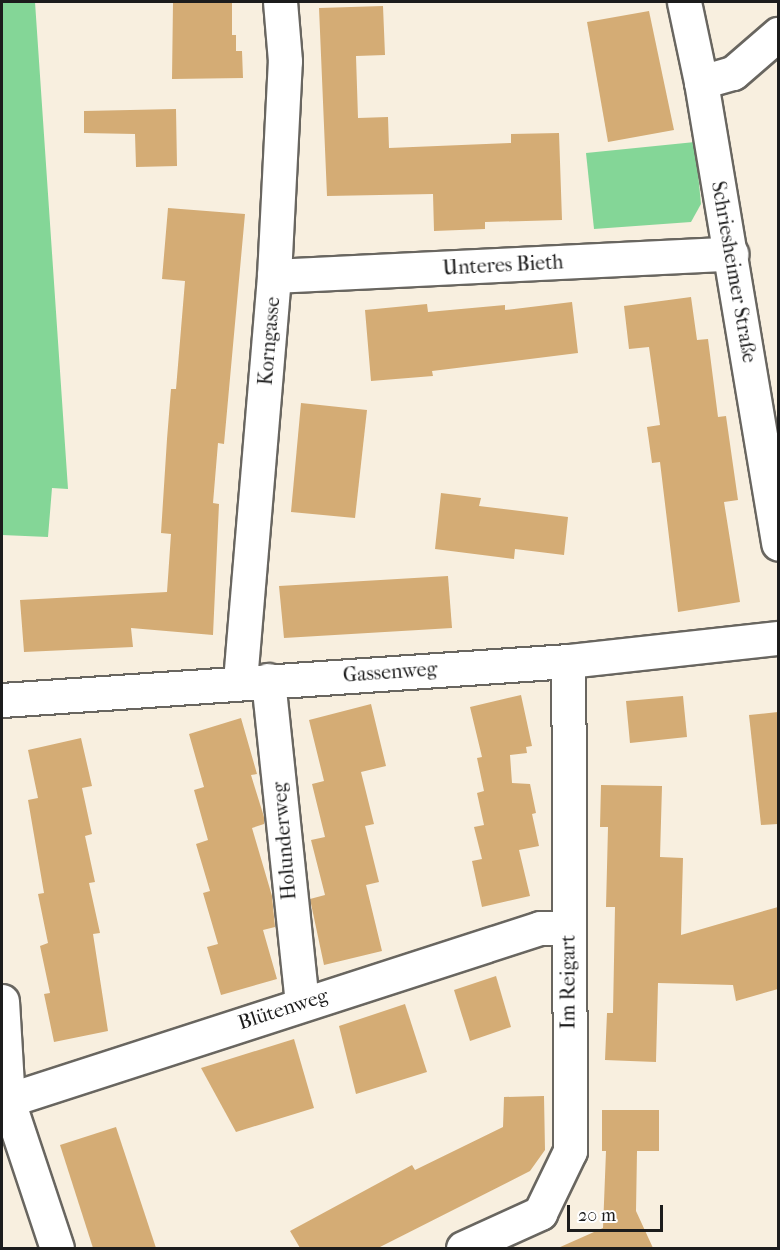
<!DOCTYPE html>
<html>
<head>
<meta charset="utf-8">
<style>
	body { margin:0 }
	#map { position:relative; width:780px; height:1250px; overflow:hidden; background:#f8efdf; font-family:"IM FELL French Canon",serif }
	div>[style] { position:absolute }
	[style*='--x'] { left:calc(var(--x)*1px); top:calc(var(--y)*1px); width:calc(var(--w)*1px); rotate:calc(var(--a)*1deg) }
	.green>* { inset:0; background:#84d697 }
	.building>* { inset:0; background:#d4ac75 }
	.roads { filter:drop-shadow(2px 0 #696660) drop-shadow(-2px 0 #696660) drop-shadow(0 2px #696660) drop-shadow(0 -2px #696660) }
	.minor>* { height:33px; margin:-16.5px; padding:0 16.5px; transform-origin:16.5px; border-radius:16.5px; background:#fff }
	span { translate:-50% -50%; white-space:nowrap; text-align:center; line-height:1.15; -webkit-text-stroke:4.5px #fff; paint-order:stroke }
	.street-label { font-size:20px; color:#1c1c1c }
	.frame { position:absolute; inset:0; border:3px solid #1c1c1c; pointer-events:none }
	.scale { position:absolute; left:567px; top:1205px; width:96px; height:27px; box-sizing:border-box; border:3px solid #1c1c1c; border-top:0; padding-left:8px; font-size:18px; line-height:21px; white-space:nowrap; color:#1c1c1c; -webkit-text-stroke:4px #fff; paint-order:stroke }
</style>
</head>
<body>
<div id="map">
	<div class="green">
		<div style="clip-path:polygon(2px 2px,35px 2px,68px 489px,52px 488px,48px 537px,2px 535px)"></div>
		<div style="clip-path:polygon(695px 142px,701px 204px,691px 222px,594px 229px,586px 153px)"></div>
	</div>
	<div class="building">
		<div style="clip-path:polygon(173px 2px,232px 2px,232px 35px,236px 35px,236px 51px,242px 51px,243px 78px,172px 79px)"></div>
		<div style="clip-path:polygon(383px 6px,385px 55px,356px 56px,358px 118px,388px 117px,389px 148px,511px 143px,511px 134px,559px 133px,562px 220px,485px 222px,485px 229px,434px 231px,433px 194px,327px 196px,319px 8px)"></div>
		<div style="clip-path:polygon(649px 11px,674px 130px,608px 142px,587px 22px)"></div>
		<div style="clip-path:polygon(176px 109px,177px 166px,136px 167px,135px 134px,84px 133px,84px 111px)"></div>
		<div style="clip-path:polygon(168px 208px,245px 214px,224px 444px,218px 443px,213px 503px,219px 504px,213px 635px,131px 628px,133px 647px,24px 652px,20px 600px,167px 592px,171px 534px,161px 533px,167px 439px,171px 389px,176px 389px,185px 281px,162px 279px)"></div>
		<div style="clip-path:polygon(691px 297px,697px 340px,708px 339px,718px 417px,726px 416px,738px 500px,724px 502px,740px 602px,678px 612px,660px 462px,652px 463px,647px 427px,660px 425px,649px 347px,629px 349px,624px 306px)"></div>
		<div style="clip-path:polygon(572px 302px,578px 353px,432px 371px,433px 376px,371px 381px,365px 310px,427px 304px,428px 312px,505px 305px,505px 310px)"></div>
		<div style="clip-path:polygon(301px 403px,367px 410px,355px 518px,291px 512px)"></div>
		<div style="clip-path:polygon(441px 493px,481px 498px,479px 506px,568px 517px,564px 555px,515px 549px,514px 559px,435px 549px)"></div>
		<div style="clip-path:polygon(448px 576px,452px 628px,284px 638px,279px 586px)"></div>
		<div style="clip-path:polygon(521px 695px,532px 746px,526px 747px,527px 753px,510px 755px,512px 783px,530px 784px,536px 813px,532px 814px,539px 846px,519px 850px,530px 896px,482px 907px,472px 861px,482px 859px,474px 827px,484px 825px,477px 793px,484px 791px,477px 758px,482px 757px,470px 707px)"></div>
		<div style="clip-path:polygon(683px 696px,687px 737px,630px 743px,626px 701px)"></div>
		<div style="clip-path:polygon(371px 704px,386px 766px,361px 772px,374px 824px,365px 826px,379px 882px,366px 885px,382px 951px,324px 965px,310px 899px,325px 895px,311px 840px,325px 837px,312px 784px,324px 781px,309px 720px)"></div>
		<div style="clip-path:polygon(778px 712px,778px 824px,761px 825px,749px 715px)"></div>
		<div style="clip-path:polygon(241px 718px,257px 774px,251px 775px,264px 817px,264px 824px,252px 828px,272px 896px,275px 927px,263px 930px,277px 979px,221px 995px,207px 947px,218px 944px,203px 893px,210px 891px,196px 844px,208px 840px,194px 790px,204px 787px,189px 734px)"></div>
		<div style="clip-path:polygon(81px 738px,92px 786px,82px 788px,92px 834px,85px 836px,95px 882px,89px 883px,100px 933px,93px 934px,108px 1031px,54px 1042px,44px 994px,50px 993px,40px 946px,48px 943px,38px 894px,44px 893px,28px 800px,38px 798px,28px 750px)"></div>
		<div style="clip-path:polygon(601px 785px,662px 786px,660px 857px,683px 858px,681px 935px,778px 907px,778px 989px,736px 1001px,733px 985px,658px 983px,656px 1062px,605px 1060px,607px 1013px,613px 1013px,615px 907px,606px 907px,608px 827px,600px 827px)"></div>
		<div style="clip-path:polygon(496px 976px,511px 1027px,470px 1041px,454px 990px)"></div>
		<div style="clip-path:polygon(405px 1004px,427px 1072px,356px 1094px,339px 1026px)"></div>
		<div style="clip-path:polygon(294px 1039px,314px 1108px,236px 1132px,201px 1068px)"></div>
		<div style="clip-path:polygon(544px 1096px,545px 1150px,530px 1171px,378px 1248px,300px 1248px,290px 1231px,412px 1165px,415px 1170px,503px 1127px,504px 1097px)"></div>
		<div style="clip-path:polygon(602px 1110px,659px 1110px,659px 1151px,637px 1151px,636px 1211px,653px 1248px,558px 1248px,603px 1228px,606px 1151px,602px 1151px)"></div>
		<div style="clip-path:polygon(116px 1127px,156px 1248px,93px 1248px,60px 1145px)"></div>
	</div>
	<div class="roads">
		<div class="minor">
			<div style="--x:684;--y:2;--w:82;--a:78"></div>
			<div style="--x:701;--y:82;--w:468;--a:80.5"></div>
			<div style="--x:701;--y:82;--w:33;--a:-16"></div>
			<div style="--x:733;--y:73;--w:60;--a:-40.9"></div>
			<div style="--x:274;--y:276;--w:458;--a:-2.8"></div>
			<div style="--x:268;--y:680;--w:325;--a:84"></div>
			<div style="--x:240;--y:681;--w:406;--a:-85.2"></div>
			<div style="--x:274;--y:276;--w:215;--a:-87.1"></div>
			<div style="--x:285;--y:61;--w:59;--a:-94.8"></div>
			<div style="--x:2;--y:700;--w:567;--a:-3.94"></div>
			<div style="--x:568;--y:661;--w:211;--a:-6.3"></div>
			<div style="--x:2;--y:1001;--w:100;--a:86.6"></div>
			<div style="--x:8;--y:1101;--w:155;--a:71.6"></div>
			<div style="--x:2;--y:1102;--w:565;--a:-17.92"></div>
			<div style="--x:540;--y:928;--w:28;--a:0"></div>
			<div style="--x:463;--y:1248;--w:85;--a:-24.4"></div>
			<div style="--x:540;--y:1213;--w:69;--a:-64.2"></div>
			<div style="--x:570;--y:1151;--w:490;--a:-90.2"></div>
		</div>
	</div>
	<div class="street-label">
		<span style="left:503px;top:265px;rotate:-3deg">Unteres Bieth</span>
		<span style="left:734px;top:272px;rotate:80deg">Schriesheimer Straße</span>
		<span style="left:269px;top:341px;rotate:-85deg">Korngasse</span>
		<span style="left:390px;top:672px;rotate:-4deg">Gassenweg</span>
		<span style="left:284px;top:841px;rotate:-95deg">Holunderweg</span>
		<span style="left:568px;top:982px;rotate:-90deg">Im Reigart</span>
		<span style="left:283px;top:1009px;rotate:-18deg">Blütenweg</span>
	</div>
	<div class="frame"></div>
	<div class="scale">20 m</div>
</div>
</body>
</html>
